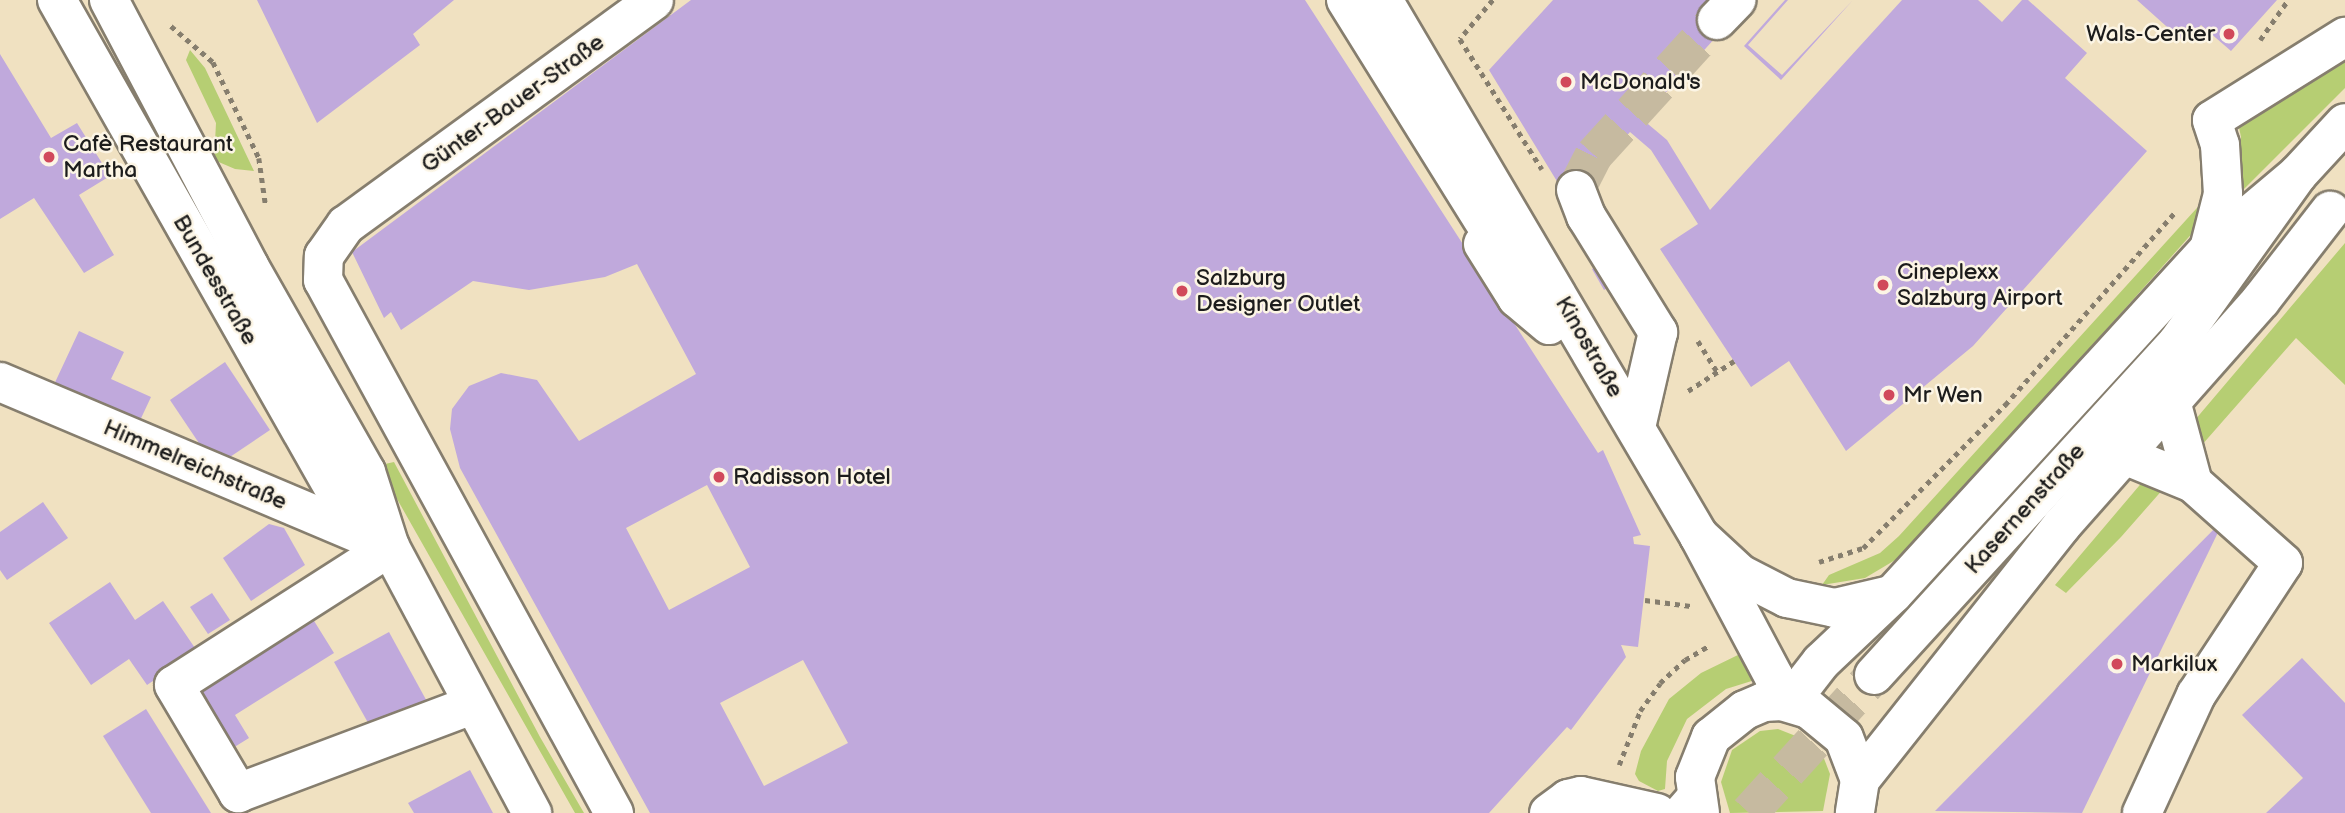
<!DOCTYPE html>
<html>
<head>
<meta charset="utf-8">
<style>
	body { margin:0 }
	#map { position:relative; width:2345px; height:813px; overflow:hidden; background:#f0e1c1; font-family:"Balsamiq Sans",sans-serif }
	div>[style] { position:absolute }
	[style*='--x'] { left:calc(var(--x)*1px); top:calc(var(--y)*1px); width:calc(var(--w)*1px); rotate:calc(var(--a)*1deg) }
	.green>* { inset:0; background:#b6ce73 }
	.building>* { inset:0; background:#c0a9dc }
	.minor-tunnel>* { height:38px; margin-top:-19px; transform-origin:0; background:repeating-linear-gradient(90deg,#c6baa0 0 38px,transparent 0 57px) }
	.major-tunnel>* { height:38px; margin-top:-19px; transform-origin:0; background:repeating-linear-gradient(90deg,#c6baa0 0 38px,transparent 0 57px) }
	.path>* { height:4.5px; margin-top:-2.25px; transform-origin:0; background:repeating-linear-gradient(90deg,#867e6e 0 5px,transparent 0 10px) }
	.roads { filter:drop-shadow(2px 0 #867e6e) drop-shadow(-2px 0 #867e6e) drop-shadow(0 2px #867e6e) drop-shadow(0 -2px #867e6e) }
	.minor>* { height:38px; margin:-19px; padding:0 19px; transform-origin:19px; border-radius:19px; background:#fff }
	.major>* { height:38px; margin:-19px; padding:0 19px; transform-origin:19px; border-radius:19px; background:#fff }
	.dots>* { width:19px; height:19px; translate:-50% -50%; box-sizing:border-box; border:4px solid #fcf5e5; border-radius:50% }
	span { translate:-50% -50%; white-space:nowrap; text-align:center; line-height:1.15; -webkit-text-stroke:5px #fcf5e5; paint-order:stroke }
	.poi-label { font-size:23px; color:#1c1c1c }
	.right { translate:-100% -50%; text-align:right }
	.left { translate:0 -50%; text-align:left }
	.street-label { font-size:23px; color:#1c1c1c }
</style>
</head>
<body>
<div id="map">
	<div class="green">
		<div style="clip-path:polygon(190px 50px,205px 68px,254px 171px,235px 169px,214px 160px,216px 123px,186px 60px)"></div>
		<div style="clip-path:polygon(2345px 60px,2345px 88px,2238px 195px,2241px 137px,2236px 113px,2279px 102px)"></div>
		<div style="clip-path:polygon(2206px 198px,2196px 229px,1907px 553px,1865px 578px,1822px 585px,1829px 575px,1880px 553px,1899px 536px)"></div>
		<div style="clip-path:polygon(2345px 243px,2345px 385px,2296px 338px,2121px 537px,2066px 593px,2055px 585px)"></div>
		<div style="clip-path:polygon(394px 462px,540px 737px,584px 813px,575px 813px,384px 476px,385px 464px)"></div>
		<div style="clip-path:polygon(1740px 654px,1758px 679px,1726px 689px,1687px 719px,1667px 761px,1665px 789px,1658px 791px,1639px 781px,1635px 774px,1641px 751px,1669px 699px,1701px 673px)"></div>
		<div style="clip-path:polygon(1778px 729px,1811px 742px,1823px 756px,1830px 774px,1823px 811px,1730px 813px,1721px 782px,1732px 750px,1760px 731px)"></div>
	</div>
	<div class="building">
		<div style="clip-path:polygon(257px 0,454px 0,413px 34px,420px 45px,317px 123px)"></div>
		<div style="clip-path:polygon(evenodd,691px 0,1305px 0,1598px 453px,1603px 450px,1641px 535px,1633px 537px,1634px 544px,1650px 546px,1638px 647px,1621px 645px,1626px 657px,1571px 730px,1567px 727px,1489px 813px,650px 813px,460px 468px,450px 429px,452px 409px,469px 386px,501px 373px,537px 380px,579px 441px,696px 374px,637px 264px,605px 277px,529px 290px,473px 281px,401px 330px,391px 312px,384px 318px,352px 252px,691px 0,707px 485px,750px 567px,669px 610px,626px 528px,707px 485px,691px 0,803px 660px,848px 743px,764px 786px,720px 703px,803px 660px)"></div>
		<div style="clip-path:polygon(1553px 0,1717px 0,1725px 27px,1642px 119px,1667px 140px,1710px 210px,1902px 0,1978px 0,2002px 22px,2022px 0,2028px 0,2087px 53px,2065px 78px,2147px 151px,1973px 346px,1846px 451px,1789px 361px,1751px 387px,1660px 249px,1698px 224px,1651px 150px,1630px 132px,1569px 201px,1489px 70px)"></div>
		<div style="clip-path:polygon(1785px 0,1788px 0,1748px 45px,1782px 75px,1853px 0,1781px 80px,1744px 46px)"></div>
		<div style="clip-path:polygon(2137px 0,2277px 0,2231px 51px,2201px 25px,2185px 43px)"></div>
		<div style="clip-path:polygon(0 54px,51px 138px,77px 123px,110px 176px,79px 195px,114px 255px,84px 273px,34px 198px,0 219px)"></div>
		<div style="clip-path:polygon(1606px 261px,1619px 281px,1604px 290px,1592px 269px)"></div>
		<div style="clip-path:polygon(79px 331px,124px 352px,111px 379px,151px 397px,136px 429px,51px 391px)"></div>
		<div style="clip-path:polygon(225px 362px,270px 430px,215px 467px,170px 400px)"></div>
		<div style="clip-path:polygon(43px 502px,68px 538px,7px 580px,0 570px,0 532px)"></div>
		<div style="clip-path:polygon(2225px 518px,2082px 813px,1935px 811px)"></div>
		<div style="clip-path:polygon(269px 524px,284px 528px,305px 565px,251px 601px,223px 558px)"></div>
		<div style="clip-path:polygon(110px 582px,135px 620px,163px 601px,197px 651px,147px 685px,129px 659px,91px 685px,49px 623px)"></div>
		<div style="clip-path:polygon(212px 593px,230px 620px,208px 634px,190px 607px)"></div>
		<div style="clip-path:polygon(311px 616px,334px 653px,235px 715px,249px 738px,228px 751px,214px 727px,221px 723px,199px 686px)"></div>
		<div style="clip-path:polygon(389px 632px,430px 707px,376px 737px,334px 662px)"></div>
		<div style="clip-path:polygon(2302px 658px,2345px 703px,2345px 813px,2266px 813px,2303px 778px,2242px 715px)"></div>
		<div style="clip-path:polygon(146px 709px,211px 813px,151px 813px,103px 736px)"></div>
		<div style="clip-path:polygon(470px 770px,493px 813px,414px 813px,408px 803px)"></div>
	</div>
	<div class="minor-tunnel">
		<div style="--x:1576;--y:190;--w:39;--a:-63"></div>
		<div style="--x:1594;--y:155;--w:183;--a:-47.7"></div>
	</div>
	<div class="major-tunnel">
		<div style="--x:1749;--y:813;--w:186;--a:-47.8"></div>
	</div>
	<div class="path">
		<div style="--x:1493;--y:0;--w:51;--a:130.2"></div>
		<div style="--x:1460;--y:39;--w:154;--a:57.8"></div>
		<div style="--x:171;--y:26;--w:55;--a:40.6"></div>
		<div style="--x:213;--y:62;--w:106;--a:64.4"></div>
		<div style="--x:259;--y:158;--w:49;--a:81.9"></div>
		<div style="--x:2260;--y:40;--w:49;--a:-55"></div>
		<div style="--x:1698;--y:341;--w:36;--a:58"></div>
		<div style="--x:1688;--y:391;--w:55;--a:-33.1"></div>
		<div style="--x:1819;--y:562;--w:46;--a:-17.7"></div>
		<div style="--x:1863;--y:548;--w:202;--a:-45.2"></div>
		<div style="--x:2005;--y:405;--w:259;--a:-48.6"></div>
		<div style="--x:1645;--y:600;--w:46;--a:7.4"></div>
		<div style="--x:1619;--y:765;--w:58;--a:-68.7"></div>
		<div style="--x:1640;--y:711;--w:34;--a:-54"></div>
		<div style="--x:1660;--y:683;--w:34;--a:-43"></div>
		<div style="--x:1685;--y:660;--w:29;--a:-31"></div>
	</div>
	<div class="roads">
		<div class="minor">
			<div style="--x:1346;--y:0;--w:306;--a:58.1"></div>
			<div style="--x:1383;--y:0;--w:622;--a:59.48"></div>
			<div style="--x:1699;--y:536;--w:160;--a:62"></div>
			<div style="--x:1774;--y:677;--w:25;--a:72"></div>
			<div style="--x:1717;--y:20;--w:28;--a:-46"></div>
			<div style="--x:1576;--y:190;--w:28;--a:69"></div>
			<div style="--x:1586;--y:216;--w:137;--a:58.2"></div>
			<div style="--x:1658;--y:332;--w:98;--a:103"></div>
			<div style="--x:1483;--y:244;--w:64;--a:57.8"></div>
			<div style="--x:1517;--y:298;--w:42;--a:40.2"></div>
			<div style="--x:0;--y:382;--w:423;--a:22.9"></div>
			<div style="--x:390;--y:547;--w:256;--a:147.4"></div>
			<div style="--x:174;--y:685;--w:126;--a:59.3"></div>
			<div style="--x:238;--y:793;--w:250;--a:-20.6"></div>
			<div style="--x:614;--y:813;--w:607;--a:-118.63"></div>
			<div style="--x:323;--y:280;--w:24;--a:-88"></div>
			<div style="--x:324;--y:256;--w:38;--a:-55"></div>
			<div style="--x:346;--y:225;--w:381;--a:-36.1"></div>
			<div style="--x:1549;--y:813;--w:24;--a:-36"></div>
			<div style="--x:1568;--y:799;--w:13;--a:-13"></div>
			<div style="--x:1581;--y:796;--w:78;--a:12.6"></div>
			<div style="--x:1700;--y:813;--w:36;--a:-98"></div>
			<div style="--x:1695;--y:777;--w:43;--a:-68.2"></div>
			<div style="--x:1711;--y:737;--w:43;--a:-38.5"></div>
			<div style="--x:1745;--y:710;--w:21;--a:-23"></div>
			<div style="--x:1764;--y:702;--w:18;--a:-3"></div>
			<div style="--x:1782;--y:701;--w:28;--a:17"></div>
			<div style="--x:1809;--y:709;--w:45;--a:39.6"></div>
			<div style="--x:1844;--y:738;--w:45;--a:69.1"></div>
			<div style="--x:1860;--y:780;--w:33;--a:99"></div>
			<div style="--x:2142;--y:813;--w:130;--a:-65.4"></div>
			<div style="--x:2196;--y:695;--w:158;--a:-56.6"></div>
			<div style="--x:2283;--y:563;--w:120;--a:-138.4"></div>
		</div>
		<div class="major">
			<div style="--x:57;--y:0;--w:568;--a:60.46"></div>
			<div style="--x:337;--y:494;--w:69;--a:45"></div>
			<div style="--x:109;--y:0;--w:301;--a:62.2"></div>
			<div style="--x:249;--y:266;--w:237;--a:60.4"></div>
			<div style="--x:366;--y:472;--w:79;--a:72.3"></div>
			<div style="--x:390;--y:547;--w:302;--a:61.9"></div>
			<div style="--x:2209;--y:249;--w:57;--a:-75.7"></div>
			<div style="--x:2223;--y:194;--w:49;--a:-93.5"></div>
			<div style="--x:2220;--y:145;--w:26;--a:-108"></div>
			<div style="--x:2212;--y:120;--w:157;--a:-32"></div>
			<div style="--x:2171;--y:401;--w:85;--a:75"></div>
			<div style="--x:2124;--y:455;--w:74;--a:22.1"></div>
			<div style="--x:1699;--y:536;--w:56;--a:42.8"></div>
			<div style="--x:1740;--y:574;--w:53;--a:27.1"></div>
			<div style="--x:1787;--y:598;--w:49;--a:11.8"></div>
			<div style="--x:1835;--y:608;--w:57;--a:-13.1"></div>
			<div style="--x:1874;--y:675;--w:449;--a:-47.6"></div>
			<div style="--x:2177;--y:343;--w:208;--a:-54.4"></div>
			<div style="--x:2298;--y:174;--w:69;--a:-47.3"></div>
			<div style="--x:1790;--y:702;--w:51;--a:-52.2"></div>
			<div style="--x:1821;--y:662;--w:99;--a:-43.4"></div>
			<div style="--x:1893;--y:594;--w:468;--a:-47.5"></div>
			<div style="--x:2209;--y:249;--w:116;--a:-40.1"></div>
			<div style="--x:1860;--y:780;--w:325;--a:-51.6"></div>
			<div style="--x:2062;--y:525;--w:300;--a:-48.5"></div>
			<div style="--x:2261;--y:300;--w:113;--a:-52.2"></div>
			<div style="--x:1683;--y:813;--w:20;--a:-49"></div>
		</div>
	</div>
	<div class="dots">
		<div style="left:2229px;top:34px;background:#d1495b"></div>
		<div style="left:1566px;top:82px;background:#d1495b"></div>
		<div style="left:49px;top:157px;background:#d1495b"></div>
		<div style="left:1883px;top:285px;background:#d1495b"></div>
		<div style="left:1182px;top:291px;background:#d1495b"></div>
		<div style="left:1889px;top:395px;background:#d1495b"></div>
		<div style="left:719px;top:477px;background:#d1495b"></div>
		<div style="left:2117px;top:664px;background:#d1495b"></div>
	</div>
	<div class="poi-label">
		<span class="right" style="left:2215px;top:34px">Wals-Center</span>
		<span class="left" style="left:1580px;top:82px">McDonald's</span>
		<span class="left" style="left:63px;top:157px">Cafè Restaurant<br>Martha</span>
		<span class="left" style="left:1897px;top:285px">Cineplexx<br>Salzburg Airport</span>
		<span class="left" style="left:1196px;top:291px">Salzburg<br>Designer Outlet</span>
		<span class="left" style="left:1903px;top:395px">Mr Wen</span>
		<span class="left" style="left:733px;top:477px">Radisson Hotel</span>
		<span class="left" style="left:2131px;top:664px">Markilux</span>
	</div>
	<div class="street-label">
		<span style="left:513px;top:104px;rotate:-36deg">Günter-Bauer-Straße</span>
		<span style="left:215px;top:280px;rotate:60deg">Bundesstraße</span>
		<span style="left:1589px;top:347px;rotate:60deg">Kinostraße</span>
		<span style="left:195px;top:465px;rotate:23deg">Himmelreichstraße</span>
		<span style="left:2025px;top:509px;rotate:-48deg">Kasernenstraße</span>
	</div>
</div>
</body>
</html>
